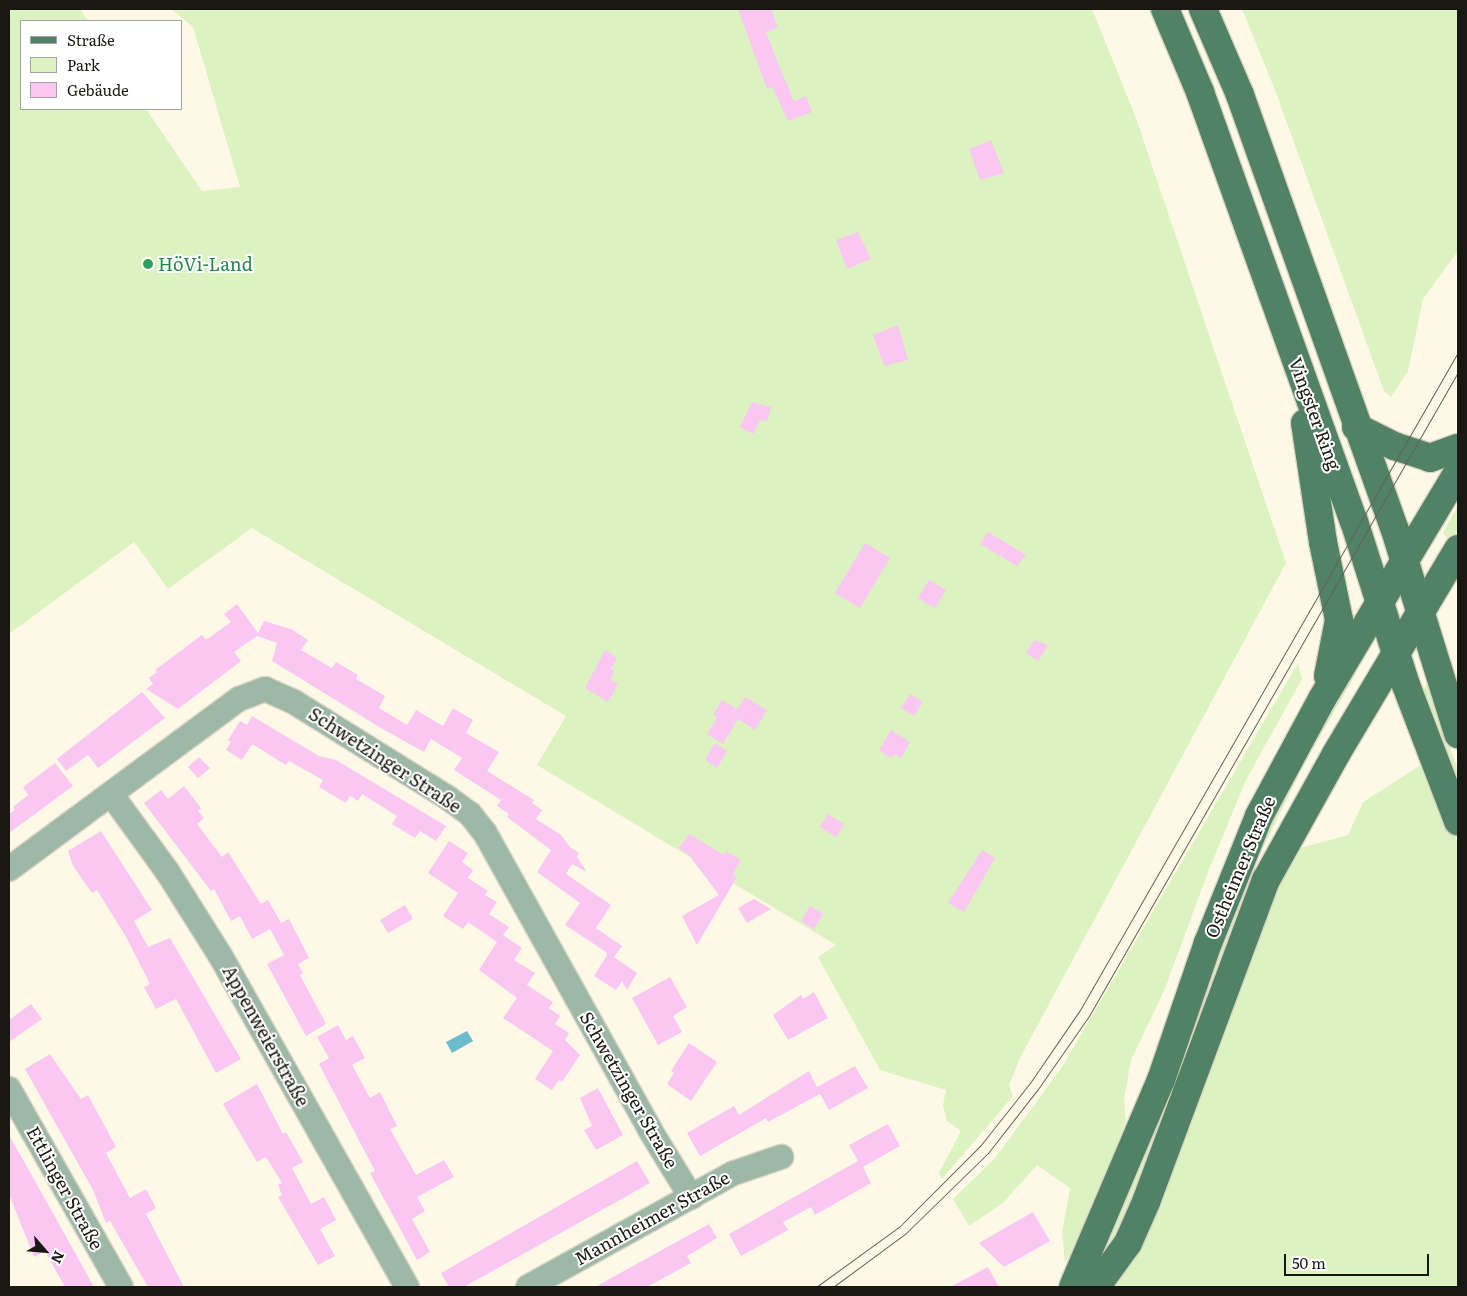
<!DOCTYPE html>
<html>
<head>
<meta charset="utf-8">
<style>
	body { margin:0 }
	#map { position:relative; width:1467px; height:1296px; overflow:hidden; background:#fef8e7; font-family:Literata,serif }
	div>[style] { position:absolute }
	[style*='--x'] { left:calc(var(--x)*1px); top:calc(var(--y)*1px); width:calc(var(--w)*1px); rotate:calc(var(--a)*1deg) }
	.green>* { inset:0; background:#dcf3c1 }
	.water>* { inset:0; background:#6dbbce }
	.building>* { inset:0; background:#fac7f2 }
	.roads { filter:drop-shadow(1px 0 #dad4c5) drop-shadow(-1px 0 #dad4c5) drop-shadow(0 1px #dad4c5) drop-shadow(0 -1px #dad4c5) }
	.minor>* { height:24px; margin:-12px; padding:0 12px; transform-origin:12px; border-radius:12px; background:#9eb8a8 }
	.major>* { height:28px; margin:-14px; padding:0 14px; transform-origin:14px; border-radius:14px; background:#518266 }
	.tram>* { height:1px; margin:-0.5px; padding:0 0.5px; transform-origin:0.5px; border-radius:0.5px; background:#646157 }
	.dots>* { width:14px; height:14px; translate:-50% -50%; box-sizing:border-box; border:2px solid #fff; border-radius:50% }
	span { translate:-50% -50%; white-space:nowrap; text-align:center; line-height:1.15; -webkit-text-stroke:4px #fff; paint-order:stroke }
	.leisure-label { font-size:18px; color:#27864d }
	.left { translate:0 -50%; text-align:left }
	.street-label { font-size:18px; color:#1a1812 }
	.frame { position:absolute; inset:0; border:10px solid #1a1812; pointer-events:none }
	.legend { position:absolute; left:20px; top:20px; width:162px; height:90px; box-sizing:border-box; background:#fff; border:1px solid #a3a3a0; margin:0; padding:6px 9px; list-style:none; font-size:15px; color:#1a1812 }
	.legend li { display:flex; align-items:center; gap:10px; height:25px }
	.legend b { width:25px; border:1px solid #a3a3a0 }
	.north { position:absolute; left:20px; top:1226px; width:50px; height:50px; -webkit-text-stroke:4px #fff; paint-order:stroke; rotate:117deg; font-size:14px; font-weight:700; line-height:20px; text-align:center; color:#1a1812 }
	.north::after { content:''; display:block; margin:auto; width:18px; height:22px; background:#1a1812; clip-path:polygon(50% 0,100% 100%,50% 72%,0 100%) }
	.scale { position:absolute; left:1284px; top:1254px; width:145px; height:22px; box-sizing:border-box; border:2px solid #1a1812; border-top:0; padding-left:6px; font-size:15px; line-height:18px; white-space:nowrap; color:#1a1812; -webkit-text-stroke:4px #fff; paint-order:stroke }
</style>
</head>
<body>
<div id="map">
	<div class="green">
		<div style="clip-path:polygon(9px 9px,80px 9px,88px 21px,21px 21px,21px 109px,146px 109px,202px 191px,240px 187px,193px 27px,171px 9px,1092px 9px,1136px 118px,1286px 563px,1020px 1058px,1009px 1085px,1013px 1096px,942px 1179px,939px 1173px,961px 1131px,947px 1121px,943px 1105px,946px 1090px,880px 1070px,818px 957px,836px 945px,537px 765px,566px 716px,252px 528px,168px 589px,134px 542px,9px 634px)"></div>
		<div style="clip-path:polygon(1242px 9px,1458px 9px,1458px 251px,1423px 299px,1408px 371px,1391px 397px,1384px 391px,1275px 90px)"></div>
		<div style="clip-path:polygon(1458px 506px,1458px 529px,1450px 544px,1443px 532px)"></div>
		<div style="clip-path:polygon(1298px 663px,1302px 679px,1246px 780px,1208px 872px,1164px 991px,1131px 1060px,1124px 1100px,1126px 1120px,1083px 1238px,1065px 1262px,1062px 1233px,1070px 1188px,1037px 1165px,1003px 1203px,969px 1226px,953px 1199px,995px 1158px,1062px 1067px)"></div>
		<div style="clip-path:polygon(1353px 667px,1358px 670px,1302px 768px,1252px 871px,1159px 1147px,1113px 1245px,1109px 1244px,1107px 1239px,1147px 1151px,1246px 862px)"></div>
		<div style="clip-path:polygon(1427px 683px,1458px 770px,1458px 788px,1423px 691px)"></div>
		<div style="clip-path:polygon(1421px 765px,1458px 843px,1458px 1287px,1109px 1287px,1293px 850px,1348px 835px,1363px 802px)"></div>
	</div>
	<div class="water">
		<div style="clip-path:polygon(467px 1031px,473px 1041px,452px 1053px,446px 1042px)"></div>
	</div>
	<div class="building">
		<div style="clip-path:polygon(738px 9px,771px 9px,778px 28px,766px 32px,778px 63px,794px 101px,806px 96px,812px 112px,788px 121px,772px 87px,767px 89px)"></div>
		<div style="clip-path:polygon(991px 140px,1004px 173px,980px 180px,969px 149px)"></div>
		<div style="clip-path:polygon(858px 232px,871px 259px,847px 269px,836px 240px)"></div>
		<div style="clip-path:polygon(898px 325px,908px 360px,884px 366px,873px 335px)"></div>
		<div style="clip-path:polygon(752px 402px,771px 407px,767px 422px,760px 420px,753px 434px,740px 427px)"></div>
		<div style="clip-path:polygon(988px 532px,1026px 555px,1017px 566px,980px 544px)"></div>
		<div style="clip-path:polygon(865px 543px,890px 558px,860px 608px,835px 593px)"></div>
		<div style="clip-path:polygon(929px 580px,946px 590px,935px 608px,918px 598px)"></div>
		<div style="clip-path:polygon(237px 604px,258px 633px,264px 621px,291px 629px,308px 640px,301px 650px,332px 668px,336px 662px,358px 675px,356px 679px,385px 696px,379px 708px,407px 725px,416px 710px,443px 726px,453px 708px,473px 720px,466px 733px,499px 752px,487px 771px,534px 800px,532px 803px,542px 810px,536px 819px,561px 835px,570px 847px,579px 853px,577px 857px,587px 872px,572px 864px,566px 874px,611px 905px,596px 928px,622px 946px,614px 957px,637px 973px,627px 990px,622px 981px,616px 990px,594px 976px,607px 955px,606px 952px,565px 925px,580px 903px,537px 872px,551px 850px,507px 817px,509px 814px,497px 806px,501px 800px,454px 770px,462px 758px,431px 739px,424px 752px,381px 728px,272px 661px,277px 643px,257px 636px,234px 652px,241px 661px,178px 709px,146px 689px,153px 684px,149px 678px,157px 672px,155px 670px,202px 635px,206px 640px,231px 622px,224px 614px)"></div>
		<div style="clip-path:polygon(1034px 640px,1048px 645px,1038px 661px,1026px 653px)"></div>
		<div style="clip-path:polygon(605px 650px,617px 658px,611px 669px,615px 671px,610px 679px,618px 684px,608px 702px,585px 688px)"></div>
		<div style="clip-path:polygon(142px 692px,165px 718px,98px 768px,88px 755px,66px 771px,57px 759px)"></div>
		<div style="clip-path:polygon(910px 694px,923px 702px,914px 716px,901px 708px)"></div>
		<div style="clip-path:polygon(745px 697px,767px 710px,755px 730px,738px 719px,723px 744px,707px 734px,717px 718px,713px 715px,722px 700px,737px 709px)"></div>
		<div style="clip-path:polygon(252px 716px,319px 756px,336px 760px,446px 826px,436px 841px,420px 831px,415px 838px,392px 824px,397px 816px,362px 794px,358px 801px,350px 796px,346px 803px,319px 787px,323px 780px,289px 761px,286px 765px,252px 744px,242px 760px,226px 750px,231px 742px,228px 740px,240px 721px,247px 725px)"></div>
		<div style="clip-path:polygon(891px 730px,910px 742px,901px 758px,894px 754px,891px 758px,879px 750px)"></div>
		<div style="clip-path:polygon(715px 743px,727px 751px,717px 768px,705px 760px)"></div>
		<div style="clip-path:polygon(199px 757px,210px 768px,198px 778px,188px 767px)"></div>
		<div style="clip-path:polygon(55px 763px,73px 786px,9px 833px,9px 814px,15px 810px,13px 807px,28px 795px,23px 787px)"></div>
		<div style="clip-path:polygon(184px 786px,201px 808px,198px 811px,204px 818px,197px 824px,222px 857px,228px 852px,261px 904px,268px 900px,281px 923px,289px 919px,309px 958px,298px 964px,303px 973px,300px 975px,326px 1024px,306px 1036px,267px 964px,284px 955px,270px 929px,252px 939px,240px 916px,231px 921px,214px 889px,211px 891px,144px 803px,161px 790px,168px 799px)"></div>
		<div style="clip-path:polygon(828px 814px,844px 824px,836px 837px,820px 827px)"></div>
		<div style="clip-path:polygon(101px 831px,152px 910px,134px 921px,148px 947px,170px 938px,241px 1059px,216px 1073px,176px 999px,156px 1009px,144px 987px,150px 984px,125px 935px,97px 890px,92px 893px,73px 866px,68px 851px)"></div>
		<div style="clip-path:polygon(689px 834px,724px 855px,726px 851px,741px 860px,733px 874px,737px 877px,697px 945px,682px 916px,719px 895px,689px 855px,679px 848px)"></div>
		<div style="clip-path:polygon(449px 841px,468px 853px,462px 862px,473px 870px,468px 878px,488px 891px,485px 895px,497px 902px,489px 914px,509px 927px,503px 935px,522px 948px,514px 960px,535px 973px,527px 985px,553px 1002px,549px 1008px,560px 1016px,555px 1024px,569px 1033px,565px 1040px,580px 1055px,562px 1082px,559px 1080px,552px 1090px,535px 1079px,553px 1051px,503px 1018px,517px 998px,479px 970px,497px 942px,468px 922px,463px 929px,443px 916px,458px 893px,428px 873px)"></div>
		<div style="clip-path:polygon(982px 850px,995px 858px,964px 912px,948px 903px)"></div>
		<div style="clip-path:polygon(754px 899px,771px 909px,747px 923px,738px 908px)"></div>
		<div style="clip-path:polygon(405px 905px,413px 919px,388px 933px,380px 920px)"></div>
		<div style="clip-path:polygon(810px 906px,823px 914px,814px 929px,801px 921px)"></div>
		<div style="clip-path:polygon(670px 977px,687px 1007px,673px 1016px,682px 1032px,658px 1045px,632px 998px)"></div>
		<div style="clip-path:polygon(814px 992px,828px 1018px,788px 1040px,773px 1015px,801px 995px,803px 999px)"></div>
		<div style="clip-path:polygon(31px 1004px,42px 1019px,9px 1042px,9px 1020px)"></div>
		<div style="clip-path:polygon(338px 1025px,346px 1040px,353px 1036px,365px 1058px,352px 1065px,370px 1098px,380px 1092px,397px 1126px,390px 1129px,416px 1175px,444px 1160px,454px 1177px,417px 1197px,425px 1211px,412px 1219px,430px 1252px,417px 1260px,370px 1173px,375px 1171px,319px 1064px,329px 1058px,317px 1037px)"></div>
		<div style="clip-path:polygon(689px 1043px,717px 1062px,691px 1101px,667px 1084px,674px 1073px,671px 1071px)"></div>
		<div style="clip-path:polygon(50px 1054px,81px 1099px,88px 1095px,116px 1147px,106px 1153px,130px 1198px,146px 1189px,156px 1208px,146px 1214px,184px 1287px,148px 1287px,110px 1221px,106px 1223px,93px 1190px,25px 1069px)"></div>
		<div style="clip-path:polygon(855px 1066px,868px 1088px,829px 1110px,820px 1094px,768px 1122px,766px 1118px,700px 1156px,687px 1133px,734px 1106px,739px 1115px,809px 1071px,817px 1087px)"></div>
		<div style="clip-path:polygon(257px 1084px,283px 1134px,286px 1132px,303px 1162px,292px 1168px,311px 1204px,324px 1197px,336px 1220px,320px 1229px,335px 1256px,318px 1265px,278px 1197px,282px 1195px,278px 1185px,282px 1183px,266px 1157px,257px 1162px,223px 1104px)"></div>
		<div style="clip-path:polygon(598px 1088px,623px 1135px,596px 1150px,584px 1130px,592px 1126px,580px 1098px)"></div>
		<div style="clip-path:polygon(888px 1124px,900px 1146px,863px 1167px,871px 1183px,815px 1215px,811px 1207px,783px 1222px,788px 1230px,741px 1256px,729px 1234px,858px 1161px,849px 1145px)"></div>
		<div style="clip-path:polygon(9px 1135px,53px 1213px,94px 1287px,65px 1287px,45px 1251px,34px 1257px,9px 1194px)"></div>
		<div style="clip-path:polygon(637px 1161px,650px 1183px,464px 1287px,449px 1287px,441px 1273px)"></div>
		<div style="clip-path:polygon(1033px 1212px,1050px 1241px,1004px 1267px,979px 1243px)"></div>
		<div style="clip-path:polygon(709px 1224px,717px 1238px,687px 1256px,691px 1263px,647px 1287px,595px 1287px)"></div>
		<div style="clip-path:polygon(988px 1267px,999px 1287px,950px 1287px)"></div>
	</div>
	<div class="roads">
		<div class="minor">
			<div style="--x:111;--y:794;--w:95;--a:54"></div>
			<div style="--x:167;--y:871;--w:99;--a:57.8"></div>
			<div style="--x:220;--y:955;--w:381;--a:60.6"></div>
			<div style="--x:9;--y:869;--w:286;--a:-36.5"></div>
			<div style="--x:239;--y:699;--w:28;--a:-21"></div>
			<div style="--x:265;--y:689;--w:32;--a:24"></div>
			<div style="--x:294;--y:702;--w:181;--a:31.9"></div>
			<div style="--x:448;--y:798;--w:27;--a:36"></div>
			<div style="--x:470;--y:814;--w:24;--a:52"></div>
			<div style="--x:485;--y:833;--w:340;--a:60.9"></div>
			<div style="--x:650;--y:1130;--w:79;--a:58.5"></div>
			<div style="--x:9;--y:1089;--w:227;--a:60.5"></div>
			<div style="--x:528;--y:1287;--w:235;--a:-29"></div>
			<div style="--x:734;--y:1173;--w:50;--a:-18.8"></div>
		</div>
		<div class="major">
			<div style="--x:1165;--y:9;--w:90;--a:67.1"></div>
			<div style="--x:1200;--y:92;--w:456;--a:70.3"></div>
			<div style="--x:1354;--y:521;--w:172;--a:72.4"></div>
			<div style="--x:1406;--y:685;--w:146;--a:69.1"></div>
			<div style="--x:1203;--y:9;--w:94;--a:66.7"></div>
			<div style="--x:1240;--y:95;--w:462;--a:70.4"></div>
			<div style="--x:1395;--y:530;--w:214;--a:72.8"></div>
			<div style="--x:1305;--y:423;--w:120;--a:81.4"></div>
			<div style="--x:1323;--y:542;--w:80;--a:78.4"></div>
			<div style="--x:1339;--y:620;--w:57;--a:101.1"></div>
			<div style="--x:1356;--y:427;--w:42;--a:26.6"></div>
			<div style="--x:1394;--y:446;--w:38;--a:18"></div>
			<div style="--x:1430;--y:458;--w:30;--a:-20"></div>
			<div style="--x:1073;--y:1287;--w:225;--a:-67"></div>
			<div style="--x:1161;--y:1080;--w:145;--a:-71.1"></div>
			<div style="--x:1208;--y:943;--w:137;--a:-68.1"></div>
			<div style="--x:1259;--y:816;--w:133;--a:-61.7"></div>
			<div style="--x:1322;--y:699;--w:265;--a:-59.1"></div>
			<div style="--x:1096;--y:1287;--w:54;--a:-54"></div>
			<div style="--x:1128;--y:1243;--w:45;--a:-66.3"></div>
			<div style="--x:1146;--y:1202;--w:344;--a:-69.6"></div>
			<div style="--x:1266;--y:880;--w:144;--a:-60.9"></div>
			<div style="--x:1336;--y:754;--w:239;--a:-59.2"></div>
		</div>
	</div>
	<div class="tram">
		<div style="--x:816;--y:1287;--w:102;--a:-35.9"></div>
		<div style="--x:899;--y:1227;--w:115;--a:-45"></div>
		<div style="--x:980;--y:1146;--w:80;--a:-51.6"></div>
		<div style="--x:1030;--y:1083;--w:88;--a:-55.6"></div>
		<div style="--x:1080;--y:1010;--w:759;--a:-60.12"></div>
		<div style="--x:833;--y:1287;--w:89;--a:-36.4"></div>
		<div style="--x:905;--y:1234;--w:116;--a:-44.3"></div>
		<div style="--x:988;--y:1153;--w:81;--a:-52"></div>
		<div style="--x:1038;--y:1089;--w:89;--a:-55.1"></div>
		<div style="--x:1089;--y:1016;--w:742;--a:-60.19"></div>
	</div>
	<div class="dots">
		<div style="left:148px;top:264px;background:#2e9e5b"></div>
	</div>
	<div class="leisure-label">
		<span class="left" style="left:158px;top:264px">HöVi-Land</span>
	</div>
	<div class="street-label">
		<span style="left:1315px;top:414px;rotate:70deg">Vingster Ring</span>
		<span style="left:385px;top:760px;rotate:33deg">Schwetzinger Straße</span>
		<span style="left:1240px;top:867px;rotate:-67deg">Ostheimer Straße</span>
		<span style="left:266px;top:1036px;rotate:61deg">Appenweierstraße</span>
		<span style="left:629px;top:1090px;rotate:60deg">Schwetzinger Straße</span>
		<span style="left:65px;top:1188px;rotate:61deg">Ettlinger Straße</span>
		<span style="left:652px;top:1218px;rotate:-29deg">Mannheimer Straße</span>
	</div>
	<div class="frame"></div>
	<ul class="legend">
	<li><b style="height:6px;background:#518266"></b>Straße</li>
	<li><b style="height:14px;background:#dcf3c1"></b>Park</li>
	<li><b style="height:14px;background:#fac7f2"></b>Gebäude</li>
	</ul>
	<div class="north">N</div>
	<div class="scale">50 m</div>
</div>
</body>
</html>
